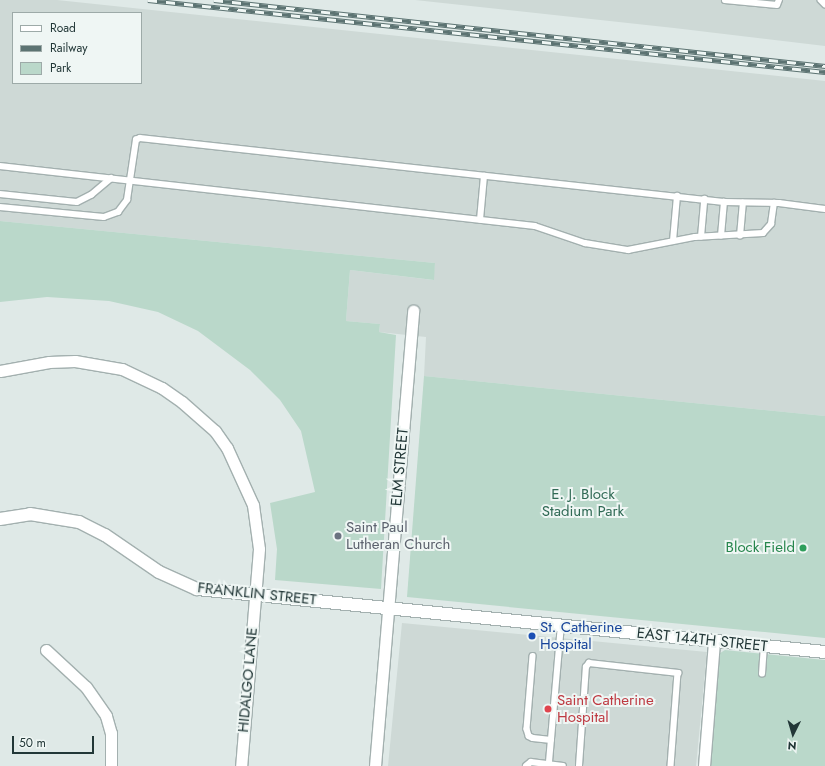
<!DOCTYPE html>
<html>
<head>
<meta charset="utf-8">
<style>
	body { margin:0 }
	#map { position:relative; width:825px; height:766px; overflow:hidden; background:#dfe9e7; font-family:Jost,sans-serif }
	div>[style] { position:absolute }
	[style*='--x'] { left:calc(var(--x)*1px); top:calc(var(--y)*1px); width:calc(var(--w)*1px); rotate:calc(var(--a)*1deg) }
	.built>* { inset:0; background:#ced9d6 }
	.green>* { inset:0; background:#bad8ca }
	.roads { filter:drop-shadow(1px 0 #a3b0af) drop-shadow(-1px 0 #a3b0af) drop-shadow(0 1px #a3b0af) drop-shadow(0 -1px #a3b0af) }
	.service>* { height:5.5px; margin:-2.75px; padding:0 2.75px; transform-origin:2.75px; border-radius:2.75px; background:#fff }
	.minor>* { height:11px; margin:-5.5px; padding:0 5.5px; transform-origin:5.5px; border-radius:5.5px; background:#fff }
	.tertiary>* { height:12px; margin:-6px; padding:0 6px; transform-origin:6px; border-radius:6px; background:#fff }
	.rail>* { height:4.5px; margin-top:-2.25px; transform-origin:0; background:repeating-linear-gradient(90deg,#eff6f4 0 9px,#5c7372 0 18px); box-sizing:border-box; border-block:1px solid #5c7372 }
	.dots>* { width:11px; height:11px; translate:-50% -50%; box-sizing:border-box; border:2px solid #eff6f4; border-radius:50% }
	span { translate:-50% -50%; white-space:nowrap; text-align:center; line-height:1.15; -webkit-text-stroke:4px #eff6f4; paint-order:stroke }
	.street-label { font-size:15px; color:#223737 }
	.park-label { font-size:15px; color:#306a55 }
	.worship-label { font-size:15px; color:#5b616d }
	.left { translate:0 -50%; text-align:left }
	.leisure-label { font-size:15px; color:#27864d }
	.right { translate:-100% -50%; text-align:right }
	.transit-label { font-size:15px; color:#164399 }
	.health-label { font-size:15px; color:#be3a42 }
	.legend { position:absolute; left:12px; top:12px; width:130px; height:72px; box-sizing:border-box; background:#eff6f4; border:1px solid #9daaa8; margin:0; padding:5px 7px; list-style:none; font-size:12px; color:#223737 }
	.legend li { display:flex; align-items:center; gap:8px; height:20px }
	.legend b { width:20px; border:1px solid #9daaa8 }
	.north { position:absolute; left:773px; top:714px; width:40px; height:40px; -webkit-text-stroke:3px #eff6f4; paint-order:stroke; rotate:185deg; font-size:11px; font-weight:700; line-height:16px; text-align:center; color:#223737 }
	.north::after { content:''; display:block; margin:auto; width:14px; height:18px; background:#223737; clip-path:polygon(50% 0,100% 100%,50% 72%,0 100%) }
	.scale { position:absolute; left:12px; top:736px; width:82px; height:18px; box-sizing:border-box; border:2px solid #223737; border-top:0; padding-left:5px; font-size:12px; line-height:14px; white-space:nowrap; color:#223737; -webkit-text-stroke:3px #eff6f4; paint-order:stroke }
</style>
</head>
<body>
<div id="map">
	<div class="built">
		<div style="clip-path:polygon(evenodd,0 0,57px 0,825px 81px,825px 416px,424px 376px,426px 337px,379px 332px,380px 324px,346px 321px,350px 270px,433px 280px,435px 263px,0 221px,0 0,13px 13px,141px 13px,141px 83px,13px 83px,13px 13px)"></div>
		<div style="clip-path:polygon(415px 0,825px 0,825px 46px,674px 28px)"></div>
		<div style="clip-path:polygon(402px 623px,707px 652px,696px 766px,388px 766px)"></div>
	</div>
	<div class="green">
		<div style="clip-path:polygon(0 221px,435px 263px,434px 280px,350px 270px,346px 321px,380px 324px,379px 332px,396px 335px,381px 589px,275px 580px,277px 549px,270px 503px,315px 492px,301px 431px,280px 400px,250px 370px,198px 331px,158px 312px,109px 301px,47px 297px,0 302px)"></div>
		<div style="clip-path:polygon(424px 376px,825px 416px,825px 638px,407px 597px)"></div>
		<div style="clip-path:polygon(725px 650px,825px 660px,825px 766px,709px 766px,717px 655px)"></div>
	</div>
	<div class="roads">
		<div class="service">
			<div style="--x:725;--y:0;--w:52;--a:5.5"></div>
			<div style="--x:777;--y:5;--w:5;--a:-68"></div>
			<div style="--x:821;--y:0;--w:6;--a:45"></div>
			<div style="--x:0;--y:166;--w:538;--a:6.4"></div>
			<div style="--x:535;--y:226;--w:53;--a:18.8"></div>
			<div style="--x:585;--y:243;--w:44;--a:9.2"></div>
			<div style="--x:628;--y:250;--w:68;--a:-11"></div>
			<div style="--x:695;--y:237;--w:68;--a:-3.4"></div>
			<div style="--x:763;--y:233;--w:12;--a:-48"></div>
			<div style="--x:771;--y:224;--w:21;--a:-82"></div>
			<div style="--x:0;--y:194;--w:77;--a:5.9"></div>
			<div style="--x:77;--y:202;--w:16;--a:-27"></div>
			<div style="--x:91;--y:195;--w:26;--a:-40"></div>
			<div style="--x:0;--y:207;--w:104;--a:5.5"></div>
			<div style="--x:104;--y:217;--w:15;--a:-20"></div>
			<div style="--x:118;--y:212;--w:15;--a:-53"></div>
			<div style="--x:127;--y:200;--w:61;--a:-81.5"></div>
			<div style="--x:136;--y:140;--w:4;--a:-27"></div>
			<div style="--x:140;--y:138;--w:587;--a:6.25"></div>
			<div style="--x:724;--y:202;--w:55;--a:1"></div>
			<div style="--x:779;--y:203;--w:46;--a:7.4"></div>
			<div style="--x:480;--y:220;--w:44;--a:-84.8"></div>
			<div style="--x:721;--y:236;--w:34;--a:-85"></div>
			<div style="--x:740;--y:236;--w:33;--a:-85"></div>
			<div style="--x:701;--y:237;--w:38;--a:-85"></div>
			<div style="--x:673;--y:241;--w:45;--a:-84.9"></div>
			<div style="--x:533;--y:656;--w:73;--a:94.7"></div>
			<div style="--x:527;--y:729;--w:7;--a:74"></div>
			<div style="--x:529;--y:736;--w:4;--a:27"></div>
			<div style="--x:533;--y:738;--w:18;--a:6"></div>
			<div style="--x:762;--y:674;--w:28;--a:-86"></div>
			<div style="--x:549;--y:762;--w:137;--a:-85"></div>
			<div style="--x:526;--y:766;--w:6;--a:-39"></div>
			<div style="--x:531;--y:762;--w:32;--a:7"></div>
			<div style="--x:579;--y:766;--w:99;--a:-86"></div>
			<div style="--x:586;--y:667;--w:5;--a:-53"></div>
			<div style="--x:589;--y:663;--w:90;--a:6.4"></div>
			<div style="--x:678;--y:673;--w:93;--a:94.3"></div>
		</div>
		<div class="minor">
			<div style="--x:0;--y:371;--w:50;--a:-10.4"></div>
			<div style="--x:49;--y:362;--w:26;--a:-2"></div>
			<div style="--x:75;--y:361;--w:48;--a:9.7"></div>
			<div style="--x:122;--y:369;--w:44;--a:25.4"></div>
			<div style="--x:162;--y:388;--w:24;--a:35"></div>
			<div style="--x:182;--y:402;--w:44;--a:41.3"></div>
			<div style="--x:215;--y:431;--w:21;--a:55"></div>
			<div style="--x:227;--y:448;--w:63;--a:65.5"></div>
			<div style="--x:253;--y:505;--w:44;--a:82.2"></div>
			<div style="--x:259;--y:549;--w:218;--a:94.7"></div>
			<div style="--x:46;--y:650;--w:54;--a:42.8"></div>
			<div style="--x:86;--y:687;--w:35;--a:55"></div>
			<div style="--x:106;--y:716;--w:18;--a:74"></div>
			<div style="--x:111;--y:733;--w:33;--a:90"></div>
			<div style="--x:375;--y:766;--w:457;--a:-85.2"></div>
			<div style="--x:704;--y:766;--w:125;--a:-85.4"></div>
		</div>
		<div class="tertiary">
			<div style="--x:0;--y:519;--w:30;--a:-9"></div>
			<div style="--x:30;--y:514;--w:50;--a:9.3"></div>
			<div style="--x:79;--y:522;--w:29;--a:27"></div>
			<div style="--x:105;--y:535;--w:65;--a:34.4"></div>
			<div style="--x:159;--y:572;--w:42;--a:24.1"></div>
			<div style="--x:197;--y:589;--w:631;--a:5.73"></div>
		</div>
	</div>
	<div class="rail">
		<div style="--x:148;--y:0;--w:681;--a:6.07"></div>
		<div style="--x:214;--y:0;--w:615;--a:6.17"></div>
	</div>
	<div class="dots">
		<div style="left:338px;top:536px;background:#6b7280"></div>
		<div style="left:803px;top:548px;background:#2e9e5b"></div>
		<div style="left:532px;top:636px;background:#1a4fb4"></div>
		<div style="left:548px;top:709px;background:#e0444e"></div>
	</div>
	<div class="street-label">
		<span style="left:400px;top:467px;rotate:-85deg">ELM STREET</span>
		<span style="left:257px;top:594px;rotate:6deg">FRANKLIN STREET</span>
		<span style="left:702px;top:640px;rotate:6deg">EAST 144TH STREET</span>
		<span style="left:248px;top:680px;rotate:-85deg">HIDALGO LANE</span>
	</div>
	<div class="park-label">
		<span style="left:583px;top:503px">E. J. Block<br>Stadium Park</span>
	</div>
	<div class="worship-label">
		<span class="left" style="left:346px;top:536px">Saint Paul<br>Lutheran Church</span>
	</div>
	<div class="leisure-label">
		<span class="right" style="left:795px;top:548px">Block Field</span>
	</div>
	<div class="transit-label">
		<span class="left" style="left:540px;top:636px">St. Catherine<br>Hospital</span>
	</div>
	<div class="health-label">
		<span class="left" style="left:557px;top:709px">Saint Catherine<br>Hospital</span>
	</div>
	<ul class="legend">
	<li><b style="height:5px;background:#fff"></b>Road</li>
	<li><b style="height:5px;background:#5c7372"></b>Railway</li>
	<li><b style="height:11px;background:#bad8ca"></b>Park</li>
	</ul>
	<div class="north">N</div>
	<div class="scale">50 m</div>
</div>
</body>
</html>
